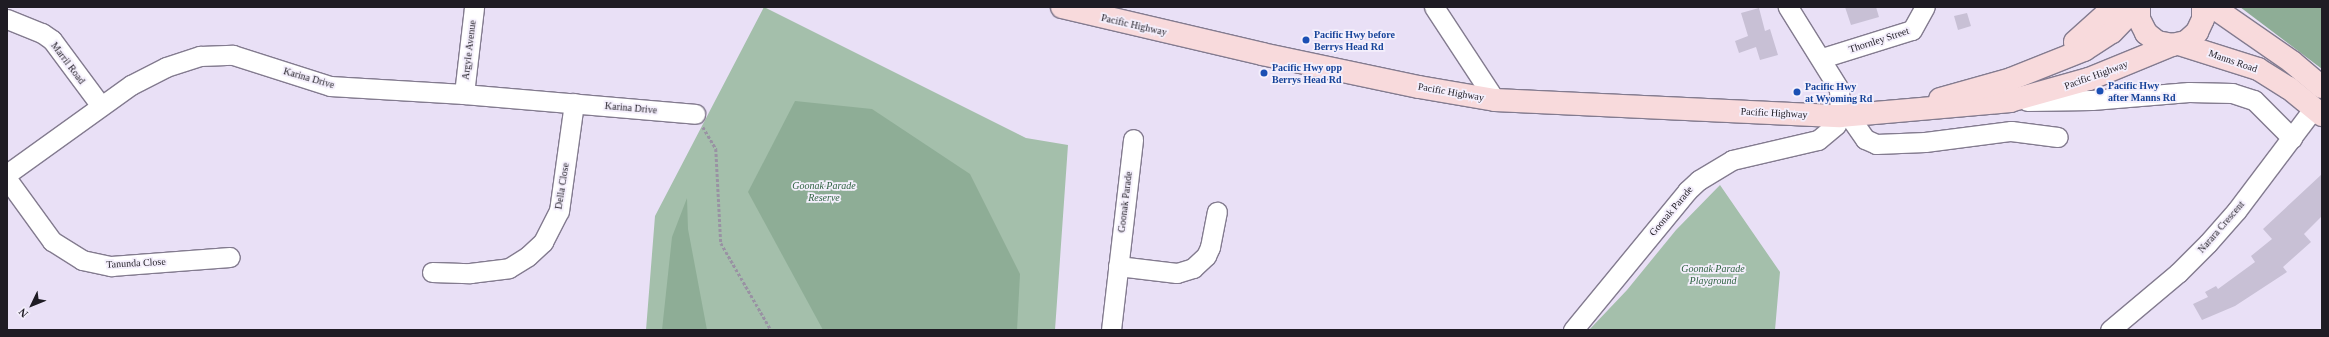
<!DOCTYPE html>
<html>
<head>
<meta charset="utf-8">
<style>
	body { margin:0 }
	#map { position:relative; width:2329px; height:337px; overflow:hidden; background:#e9e0f6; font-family:Georgia,serif }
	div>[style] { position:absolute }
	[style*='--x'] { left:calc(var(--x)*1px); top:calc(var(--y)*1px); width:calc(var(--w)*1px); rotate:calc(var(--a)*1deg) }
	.green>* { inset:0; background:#a4bfab }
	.forest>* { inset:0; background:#8ead96 }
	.building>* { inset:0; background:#c8c0d5 }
	.path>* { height:2.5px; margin-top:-1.25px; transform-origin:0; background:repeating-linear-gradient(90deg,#9992a3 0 3px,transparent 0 5px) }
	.roads { filter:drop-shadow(1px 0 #837b8f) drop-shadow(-1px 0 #837b8f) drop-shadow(0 1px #837b8f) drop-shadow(0 -1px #837b8f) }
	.minor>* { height:19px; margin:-9.5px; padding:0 9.5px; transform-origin:9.5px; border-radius:9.5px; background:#fff }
	.major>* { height:22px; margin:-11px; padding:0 11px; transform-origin:11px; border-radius:11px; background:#f8dadc }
	.dots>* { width:11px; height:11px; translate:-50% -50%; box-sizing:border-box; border:2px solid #f4effc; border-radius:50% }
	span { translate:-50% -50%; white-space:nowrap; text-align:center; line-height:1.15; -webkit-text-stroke:3.5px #f4effc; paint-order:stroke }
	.street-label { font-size:10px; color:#1f1c24 }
	.transit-label { font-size:10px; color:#164399; font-weight:700 }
	.left { translate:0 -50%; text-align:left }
	.park-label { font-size:10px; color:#306342; font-style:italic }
	.frame { position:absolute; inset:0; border:8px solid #1f1c24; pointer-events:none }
	.north { position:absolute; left:12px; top:285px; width:40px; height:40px; -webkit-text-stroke:3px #f4effc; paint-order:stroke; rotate:227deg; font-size:11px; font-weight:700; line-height:16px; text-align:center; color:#1f1c24 }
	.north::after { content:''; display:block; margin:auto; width:14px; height:18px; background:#1f1c24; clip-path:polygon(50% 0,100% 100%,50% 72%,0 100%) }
</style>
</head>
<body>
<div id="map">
	<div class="green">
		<div style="clip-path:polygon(764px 7px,1026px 138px,1068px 145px,1055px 330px,646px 330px,655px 216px)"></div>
		<div style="clip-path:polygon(1720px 185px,1780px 272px,1775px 330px,1589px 330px,1627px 290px,1676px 230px)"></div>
	</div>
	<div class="forest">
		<div style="clip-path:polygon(2240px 7px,2322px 7px,2322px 69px)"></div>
		<div style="clip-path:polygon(795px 101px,872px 109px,970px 174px,1020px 274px,1017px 330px,823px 330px,748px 192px)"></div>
		<div style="clip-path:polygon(687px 198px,688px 229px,707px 330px,662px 330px,672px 237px)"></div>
	</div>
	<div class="building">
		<div style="clip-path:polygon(1845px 7px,1876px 7px,1879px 17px,1851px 25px)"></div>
		<div style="clip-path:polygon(1759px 8px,1765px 31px,1770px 29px,1778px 55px,1760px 60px,1756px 47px,1739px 53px,1735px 41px,1748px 36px,1741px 13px)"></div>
		<div style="clip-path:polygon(1967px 13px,1971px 26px,1958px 30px,1954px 16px)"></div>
		<div style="clip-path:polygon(2322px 174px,2322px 216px,2304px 234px,2311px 242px,2283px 267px,2287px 272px,2235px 306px,2202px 320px,2193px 304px,2208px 297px,2205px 292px,2216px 286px,2218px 289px,2255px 262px,2251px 256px,2272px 239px,2263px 229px)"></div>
	</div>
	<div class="path">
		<div style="--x:703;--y:127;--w:26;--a:59"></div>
		<div style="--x:716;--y:149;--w:94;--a:87"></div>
		<div style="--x:721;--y:243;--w:100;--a:60.1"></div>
	</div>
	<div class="roads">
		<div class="minor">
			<div style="--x:1434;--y:7;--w:111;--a:56.7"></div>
			<div style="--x:7;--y:19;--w:38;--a:22"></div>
			<div style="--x:42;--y:33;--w:12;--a:35"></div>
			<div style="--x:52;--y:40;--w:82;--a:53.4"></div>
			<div style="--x:1822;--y:58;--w:94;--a:-17.3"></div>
			<div style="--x:1912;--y:30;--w:26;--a:-61"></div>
			<div style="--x:464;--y:94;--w:88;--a:-83.4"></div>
			<div style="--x:2027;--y:101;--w:65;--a:-0.9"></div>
			<div style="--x:2092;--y:100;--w:97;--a:-4.7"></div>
			<div style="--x:2189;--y:92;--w:43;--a:1.3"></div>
			<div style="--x:2232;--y:93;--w:23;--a:18"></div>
			<div style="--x:2254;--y:100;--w:54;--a:45"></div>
			<div style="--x:1849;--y:116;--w:28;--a:55"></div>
			<div style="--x:1865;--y:139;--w:12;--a:24"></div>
			<div style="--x:1876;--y:144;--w:49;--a:-2.3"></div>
			<div style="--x:1925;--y:142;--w:87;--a:-7.3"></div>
			<div style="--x:2011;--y:131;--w:47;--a:7.3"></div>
			<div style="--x:7;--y:174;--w:153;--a:-35.7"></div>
			<div style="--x:131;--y:85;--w:39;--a:-27"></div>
			<div style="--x:166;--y:67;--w:36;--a:-18"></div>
			<div style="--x:200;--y:56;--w:33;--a:-2"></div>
			<div style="--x:233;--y:55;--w:102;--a:17.7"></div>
			<div style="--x:330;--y:86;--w:134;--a:3.4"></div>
			<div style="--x:464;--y:94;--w:232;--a:4.9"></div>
			<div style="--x:7;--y:179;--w:77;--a:54"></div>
			<div style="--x:52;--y:241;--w:36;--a:32"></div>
			<div style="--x:82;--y:260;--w:30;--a:12"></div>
			<div style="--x:111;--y:266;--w:119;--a:-4.3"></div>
			<div style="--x:1118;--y:266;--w:59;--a:6.8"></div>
			<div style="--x:1177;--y:273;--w:17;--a:-17"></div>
			<div style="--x:1193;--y:268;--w:18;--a:-43"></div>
			<div style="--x:1206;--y:256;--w:10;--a:-66"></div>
			<div style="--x:1210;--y:247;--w:36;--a:-79"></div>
			<div style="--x:432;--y:272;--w:38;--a:2"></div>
			<div style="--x:470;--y:273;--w:39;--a:-7"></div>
			<div style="--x:509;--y:268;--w:22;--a:-32"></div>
			<div style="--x:528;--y:256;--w:21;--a:-43"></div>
			<div style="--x:543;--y:242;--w:35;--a:-63"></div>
			<div style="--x:559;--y:211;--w:109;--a:-82.1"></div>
			<div style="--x:1111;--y:330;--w:192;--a:-83.4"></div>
			<div style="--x:1573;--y:330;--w:180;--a:-50.6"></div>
			<div style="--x:1687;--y:191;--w:16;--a:-43"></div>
			<div style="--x:1699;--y:180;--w:39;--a:-31"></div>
			<div style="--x:1732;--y:160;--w:88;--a:-13.1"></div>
			<div style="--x:1818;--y:140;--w:23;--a:-40"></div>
			<div style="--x:1836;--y:125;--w:10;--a:-66"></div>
			<div style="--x:1840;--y:116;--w:27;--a:-92"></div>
			<div style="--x:1839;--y:89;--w:97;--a:-121.9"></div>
			<div style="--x:2110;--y:330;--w:89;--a:-40"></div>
			<div style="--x:2178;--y:273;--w:42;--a:-45"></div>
			<div style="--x:2208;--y:243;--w:44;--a:-48.7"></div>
			<div style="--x:2237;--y:210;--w:128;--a:-53"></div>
		</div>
		<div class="major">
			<div style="--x:1062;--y:7;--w:205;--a:13.2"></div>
			<div style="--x:1262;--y:54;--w:160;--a:11.9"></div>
			<div style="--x:1419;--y:87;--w:77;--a:9.7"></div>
			<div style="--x:1495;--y:100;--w:345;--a:2.7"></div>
			<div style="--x:1840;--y:116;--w:171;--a:-5"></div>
			<div style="--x:2010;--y:101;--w:82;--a:-15.6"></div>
			<div style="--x:2089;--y:79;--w:90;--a:-22.3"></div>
			<div style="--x:2139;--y:7;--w:12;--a:90"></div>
			<div style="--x:2139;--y:19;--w:16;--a:63"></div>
			<div style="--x:2146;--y:33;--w:14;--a:39"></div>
			<div style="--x:2157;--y:42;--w:15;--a:11"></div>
			<div style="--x:2172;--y:45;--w:14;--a:-12"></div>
			<div style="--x:2186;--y:42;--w:15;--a:-42"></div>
			<div style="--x:2197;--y:32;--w:14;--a:-65"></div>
			<div style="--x:2203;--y:19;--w:12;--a:-90"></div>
			<div style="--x:2213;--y:7;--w:96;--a:34.8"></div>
			<div style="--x:2292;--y:62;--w:39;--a:40"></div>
			<div style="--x:2075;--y:42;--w:52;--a:-41.9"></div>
			<div style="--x:2179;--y:44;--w:83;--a:17.6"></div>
			<div style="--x:2258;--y:69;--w:36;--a:32"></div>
			<div style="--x:2289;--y:88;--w:43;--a:39.3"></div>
			<div style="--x:1940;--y:99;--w:74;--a:-15.7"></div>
			<div style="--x:2011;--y:79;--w:79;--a:-21.7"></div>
			<div style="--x:2084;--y:50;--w:33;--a:-33"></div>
			<div style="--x:2112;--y:32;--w:35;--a:-46"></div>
		</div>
	</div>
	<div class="dots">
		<div style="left:1306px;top:40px;background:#1a4fb4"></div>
		<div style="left:1264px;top:73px;background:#1a4fb4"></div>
		<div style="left:2100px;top:91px;background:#1a4fb4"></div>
		<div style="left:1797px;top:92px;background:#1a4fb4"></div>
	</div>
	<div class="street-label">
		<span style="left:1134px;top:25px;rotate:13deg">Pacific Highway</span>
		<span style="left:1879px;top:40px;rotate:-18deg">Thornley Street</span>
		<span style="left:469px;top:50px;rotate:-83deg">Argyle Avenue</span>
		<span style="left:2233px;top:61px;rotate:19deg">Manns Road</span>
		<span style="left:68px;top:63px;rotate:53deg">Marril Road</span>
		<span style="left:2096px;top:75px;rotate:-20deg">Pacific Highway</span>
		<span style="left:309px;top:78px;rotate:16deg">Karina Drive</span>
		<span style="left:1451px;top:92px;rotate:10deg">Pacific Highway</span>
		<span style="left:631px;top:108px;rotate:5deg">Karina Drive</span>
		<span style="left:1774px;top:113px;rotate:3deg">Pacific Highway</span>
		<span style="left:562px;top:186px;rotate:-81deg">Della Close</span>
		<span style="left:1125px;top:202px;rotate:-83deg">Goonak Parade</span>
		<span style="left:1671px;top:211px;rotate:-50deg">Goonak Parade</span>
		<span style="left:2221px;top:227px;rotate:-49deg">Narara Crescent</span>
		<span style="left:136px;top:263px;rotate:-3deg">Tanunda Close</span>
	</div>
	<div class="transit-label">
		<span class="left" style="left:1314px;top:40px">Pacific Hwy before<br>Berrys Head Rd</span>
		<span class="left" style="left:1272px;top:73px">Pacific Hwy opp<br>Berrys Head Rd</span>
		<span class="left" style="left:2108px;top:91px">Pacific Hwy<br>after Manns Rd</span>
		<span class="left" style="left:1805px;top:92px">Pacific Hwy<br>at Wyoming Rd</span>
	</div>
	<div class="park-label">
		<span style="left:824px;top:191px">Goonak Parade<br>Reserve</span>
		<span style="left:1713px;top:274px">Goonak Parade<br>Playground</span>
	</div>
	<div class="frame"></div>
	<div class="north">N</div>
</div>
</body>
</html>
